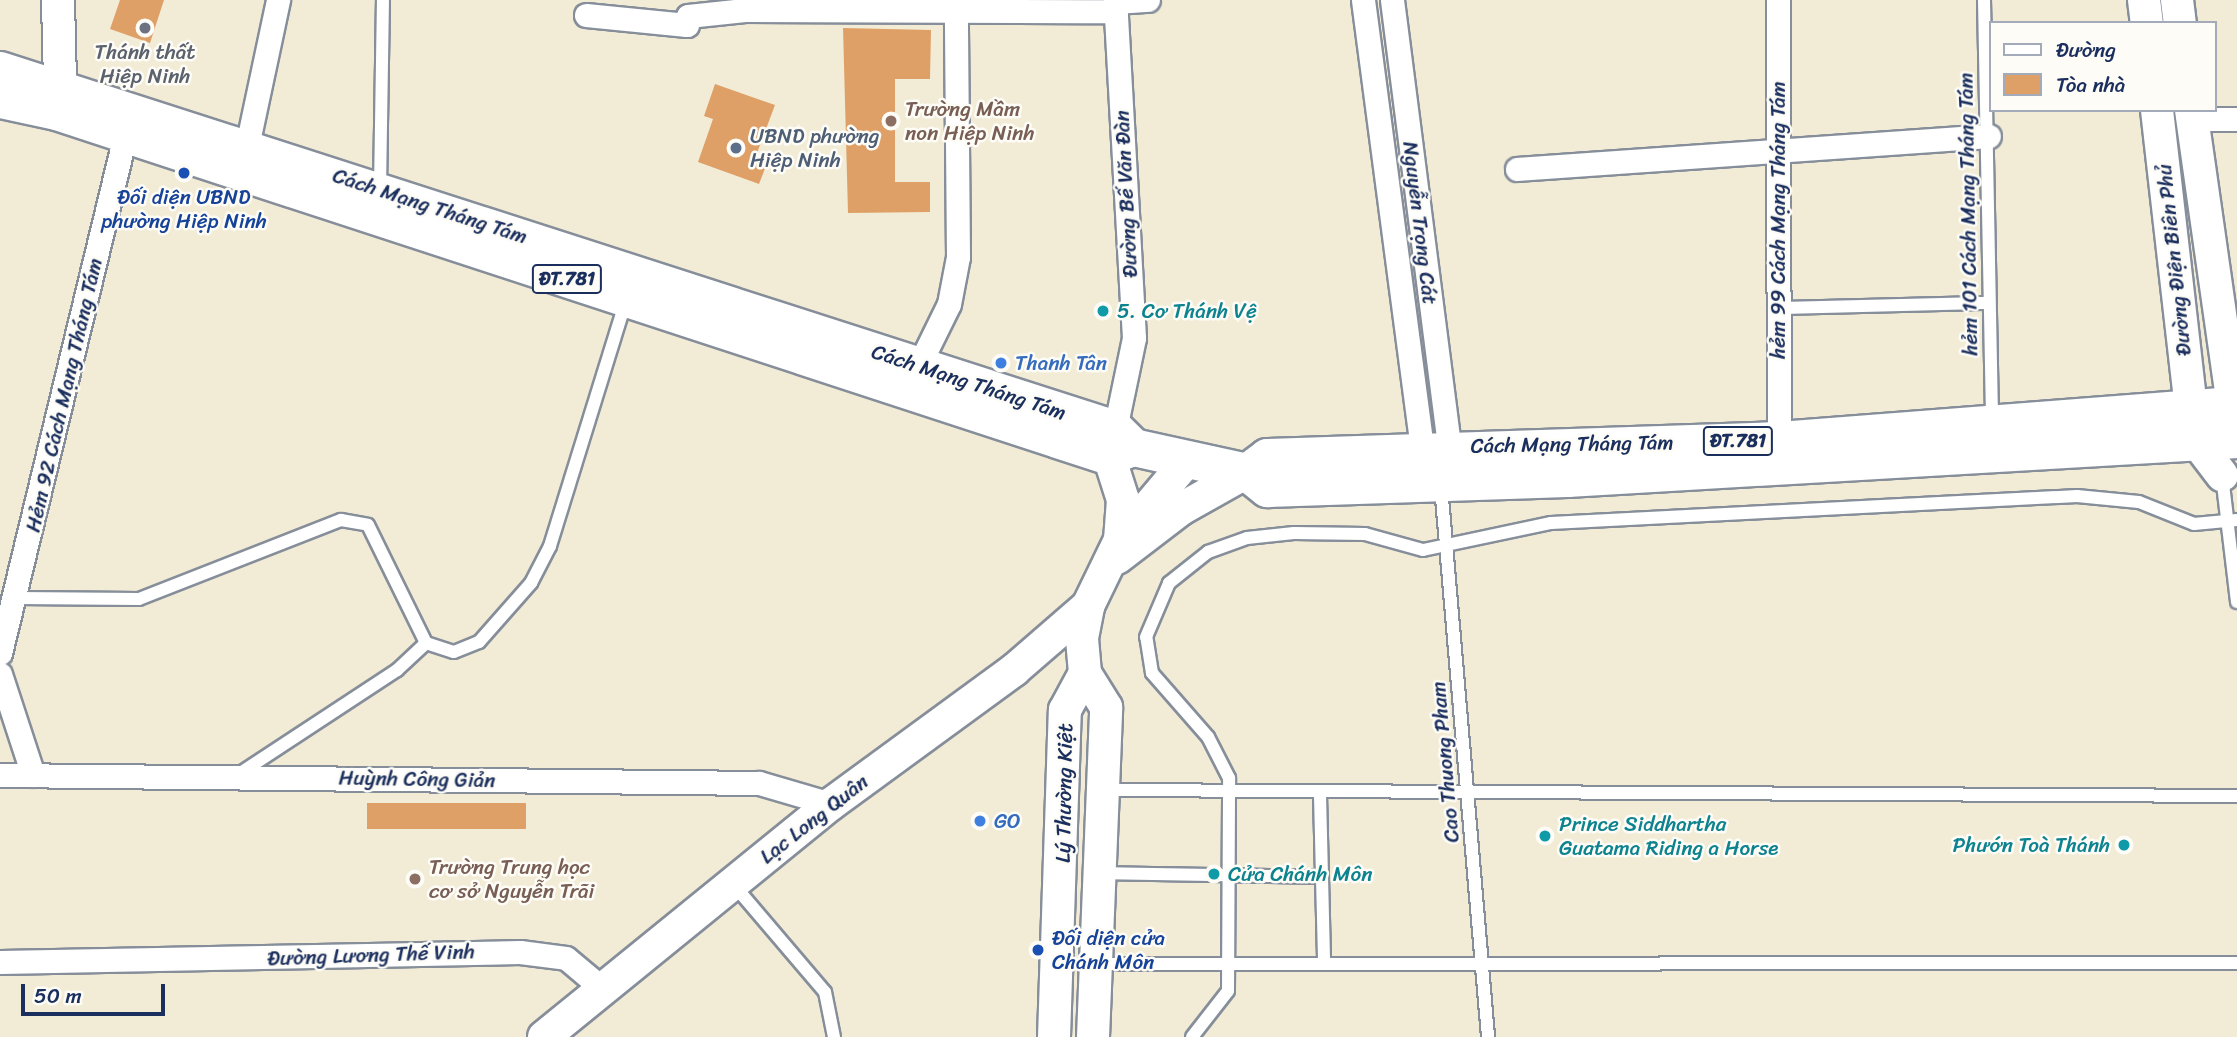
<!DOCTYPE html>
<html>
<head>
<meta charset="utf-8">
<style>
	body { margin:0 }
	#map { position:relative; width:2237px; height:1037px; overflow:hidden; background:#f2ecd6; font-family:Sriracha,sans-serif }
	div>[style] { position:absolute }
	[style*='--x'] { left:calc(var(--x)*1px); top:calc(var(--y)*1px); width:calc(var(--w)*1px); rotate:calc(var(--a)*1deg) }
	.building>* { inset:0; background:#dfa067 }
	.roads { filter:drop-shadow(2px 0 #868e9a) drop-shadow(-2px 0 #868e9a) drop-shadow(0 2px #868e9a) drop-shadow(0 -2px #868e9a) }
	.lane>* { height:12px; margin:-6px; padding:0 6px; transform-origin:6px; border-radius:6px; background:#fff }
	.street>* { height:23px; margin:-11.5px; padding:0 11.5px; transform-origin:11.5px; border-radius:11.5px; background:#fff }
	.secondary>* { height:32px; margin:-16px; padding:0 16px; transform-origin:16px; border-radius:16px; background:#fff }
	.primary>* { height:37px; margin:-18.5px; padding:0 18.5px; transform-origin:18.5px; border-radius:18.5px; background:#fff }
	.dots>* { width:19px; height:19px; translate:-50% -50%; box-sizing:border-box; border:4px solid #fdfcf7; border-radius:50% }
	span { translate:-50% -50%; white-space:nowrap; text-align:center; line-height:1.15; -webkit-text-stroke:5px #fdfcf7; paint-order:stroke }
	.shield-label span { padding:2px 5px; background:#fdfcf7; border:2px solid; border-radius:5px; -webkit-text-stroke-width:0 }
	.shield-label { font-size:19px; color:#1b2f5e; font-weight:700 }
	.worship-label { font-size:21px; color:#5b616d }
	.education-label { font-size:21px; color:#785e54 }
	.left { translate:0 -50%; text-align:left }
	.service-label { font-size:21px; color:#4e5e75 }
	.street-label { font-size:21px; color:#1b2f5e }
	.transit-label { font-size:21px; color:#164399 }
	.culture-label { font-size:21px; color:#0d838f }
	.right { translate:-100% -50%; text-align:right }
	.shop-label { font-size:21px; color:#366cbe }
	.legend { position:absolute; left:1989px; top:21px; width:228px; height:91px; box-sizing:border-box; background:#fdfcf7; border:2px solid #a3aaba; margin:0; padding:9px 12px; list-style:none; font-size:21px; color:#1b2f5e }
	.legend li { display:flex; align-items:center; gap:14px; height:35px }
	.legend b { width:35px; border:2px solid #a3aaba }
	.scale { position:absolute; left:21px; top:984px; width:144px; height:32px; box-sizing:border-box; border:4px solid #1b2f5e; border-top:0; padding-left:9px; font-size:21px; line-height:24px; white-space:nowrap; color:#1b2f5e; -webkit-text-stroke:5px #fdfcf7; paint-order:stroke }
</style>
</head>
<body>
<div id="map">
	<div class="building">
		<div style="clip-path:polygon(120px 0,164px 0,150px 43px,110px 29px)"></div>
		<div style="clip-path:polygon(843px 28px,931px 30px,930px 79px,895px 79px,895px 182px,930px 182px,930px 212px,848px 213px)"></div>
		<div style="clip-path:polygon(715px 84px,775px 105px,757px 153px,758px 164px,766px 166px,759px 184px,698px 162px,713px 119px,704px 116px)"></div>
		<div style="clip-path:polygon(367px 803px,526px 803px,526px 829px,367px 829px)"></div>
	</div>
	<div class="roads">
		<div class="lane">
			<div style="--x:1984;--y:0;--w:420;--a:88.9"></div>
			<div style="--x:380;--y:189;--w:189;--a:-89.1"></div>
			<div style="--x:1778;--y:308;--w:208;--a:-1.4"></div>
			<div style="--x:2222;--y:476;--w:127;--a:83.2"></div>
			<div style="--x:1441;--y:486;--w:553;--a:85.12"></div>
			<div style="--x:16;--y:598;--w:123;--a:0.5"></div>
			<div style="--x:139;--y:599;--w:217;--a:-21.4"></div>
			<div style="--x:341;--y:520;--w:27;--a:10"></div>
			<div style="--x:368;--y:525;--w:131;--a:63.8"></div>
			<div style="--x:426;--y:643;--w:40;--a:137"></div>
			<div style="--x:397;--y:670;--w:191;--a:146.7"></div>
			<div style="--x:426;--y:643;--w:29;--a:18"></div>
			<div style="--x:454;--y:652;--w:27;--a:-22"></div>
			<div style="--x:479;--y:642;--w:79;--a:-48.6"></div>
			<div style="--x:531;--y:583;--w:42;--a:-62.8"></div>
			<div style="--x:550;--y:546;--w:257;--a:-72.8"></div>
			<div style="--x:1103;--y:790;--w:1134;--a:0.3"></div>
			<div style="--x:1320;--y:795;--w:169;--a:88.6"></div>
			<div style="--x:1101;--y:873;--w:221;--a:1"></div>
			<div style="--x:733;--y:884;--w:142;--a:49.6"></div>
			<div style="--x:825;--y:992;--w:46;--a:78.7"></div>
			<div style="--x:1100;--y:964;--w:1137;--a:-0.05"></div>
			<div style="--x:1192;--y:1037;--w:58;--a:-52"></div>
			<div style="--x:1228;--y:991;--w:213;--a:-89.7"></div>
			<div style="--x:1229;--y:778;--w:46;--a:-117.1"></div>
			<div style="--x:1208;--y:737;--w:85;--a:-131.2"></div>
			<div style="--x:1152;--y:673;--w:36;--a:-99"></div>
			<div style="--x:1146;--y:637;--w:59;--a:-66.9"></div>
			<div style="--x:1169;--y:583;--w:50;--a:-38.5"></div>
			<div style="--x:1208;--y:552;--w:41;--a:-19.7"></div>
			<div style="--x:1247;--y:538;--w:47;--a:-6.1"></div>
			<div style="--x:1294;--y:533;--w:71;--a:0.8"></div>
			<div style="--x:1365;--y:534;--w:60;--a:15.4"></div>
			<div style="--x:1423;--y:550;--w:131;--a:-11.9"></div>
			<div style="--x:1551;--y:523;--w:527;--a:-2.94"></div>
			<div style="--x:2077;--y:496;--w:62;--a:5.5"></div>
			<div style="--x:2139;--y:502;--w:59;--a:21.8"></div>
			<div style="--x:2194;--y:524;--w:43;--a:-5.3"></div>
		</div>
		<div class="street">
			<div style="--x:1363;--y:0;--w:452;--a:82.5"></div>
			<div style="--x:1392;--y:0;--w:450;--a:82.7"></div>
			<div style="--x:1778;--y:0;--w:440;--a:89.9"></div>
			<div style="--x:1116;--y:2;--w:32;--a:-4"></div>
			<div style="--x:586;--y:15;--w:101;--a:5.7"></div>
			<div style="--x:687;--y:25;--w:9;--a:-84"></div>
			<div style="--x:688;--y:16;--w:57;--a:-6"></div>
			<div style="--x:745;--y:10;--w:371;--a:0.2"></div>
			<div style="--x:2192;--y:119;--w:45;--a:0"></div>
			<div style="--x:247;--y:146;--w:149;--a:-78"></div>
			<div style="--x:1517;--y:169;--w:473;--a:-4"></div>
			<div style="--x:918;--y:367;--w:70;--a:-63.8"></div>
			<div style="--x:949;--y:304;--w:48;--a:-79.2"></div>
			<div style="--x:958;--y:257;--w:246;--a:-90.5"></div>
			<div style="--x:1115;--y:429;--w:93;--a:-78.2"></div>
			<div style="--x:1134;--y:338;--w:339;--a:-93.2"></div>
			<div style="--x:0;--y:653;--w:532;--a:-76.41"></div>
			<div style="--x:0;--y:674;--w:106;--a:71.9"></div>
			<div style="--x:0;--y:775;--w:759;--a:0.6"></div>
			<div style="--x:759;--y:783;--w:75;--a:16.3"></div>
			<div style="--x:0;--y:962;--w:520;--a:-1.1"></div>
			<div style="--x:520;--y:952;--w:46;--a:7.4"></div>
			<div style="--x:566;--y:958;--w:48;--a:40"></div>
		</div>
		<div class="secondary">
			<div style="--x:58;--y:0;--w:84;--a:88.6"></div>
			<div style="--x:2144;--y:0;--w:23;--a:83"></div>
			<div style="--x:2177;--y:0;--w:23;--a:83"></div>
			<div style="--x:2157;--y:110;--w:302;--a:83.5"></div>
			<div style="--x:2191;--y:110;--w:298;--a:81.9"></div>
			<div style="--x:2196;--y:441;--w:43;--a:52.6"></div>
			<div style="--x:1109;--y:456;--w:46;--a:72.3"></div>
			<div style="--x:1123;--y:500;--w:40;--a:94.3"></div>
			<div style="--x:1117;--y:558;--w:81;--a:-37.4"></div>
			<div style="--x:1181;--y:509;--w:76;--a:-29.3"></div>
			<div style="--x:544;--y:1037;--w:370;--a:-39.1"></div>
			<div style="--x:831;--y:804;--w:227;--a:-36.2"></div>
			<div style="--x:1014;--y:670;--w:98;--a:-40.9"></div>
			<div style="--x:1054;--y:1037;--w:327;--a:-88.1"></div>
			<div style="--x:1065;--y:710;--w:42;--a:-61.6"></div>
			<div style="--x:1093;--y:1037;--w:330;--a:-87.7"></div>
			<div style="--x:1106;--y:707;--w:40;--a:-122"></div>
			<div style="--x:1085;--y:673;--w:35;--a:-95"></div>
			<div style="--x:1082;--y:638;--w:33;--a:-79"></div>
			<div style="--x:1088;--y:606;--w:73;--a:-64.1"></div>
			<div style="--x:1120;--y:540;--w:101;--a:-49.8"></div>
		</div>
		<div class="primary">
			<div style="--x:0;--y:70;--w:1171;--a:17.85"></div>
			<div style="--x:1115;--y:429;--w:25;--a:45"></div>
			<div style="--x:1133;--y:447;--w:117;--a:12.4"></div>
			<div style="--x:1247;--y:472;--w:26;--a:39"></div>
			<div style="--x:1267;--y:488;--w:300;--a:-1.9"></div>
			<div style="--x:1567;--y:478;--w:671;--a:-3.33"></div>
			<div style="--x:0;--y:99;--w:57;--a:12.1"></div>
			<div style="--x:56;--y:111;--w:1108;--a:18.14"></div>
			<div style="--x:1109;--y:456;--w:26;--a:-21"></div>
			<div style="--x:1247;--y:472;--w:25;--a:-37"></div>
			<div style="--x:1267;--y:457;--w:512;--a:-1.9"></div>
			<div style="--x:1779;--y:440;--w:459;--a:-4.4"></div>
		</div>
	</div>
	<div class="dots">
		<div style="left:145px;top:28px;background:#6b7280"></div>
		<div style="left:891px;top:121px;background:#8d6e63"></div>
		<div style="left:736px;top:148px;background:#5c6f8a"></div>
		<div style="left:184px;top:173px;background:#1a4fb4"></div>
		<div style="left:1103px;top:311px;background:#0f9aa8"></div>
		<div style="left:1001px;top:363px;background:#3f7fe0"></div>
		<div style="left:980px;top:821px;background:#3f7fe0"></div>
		<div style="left:1545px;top:836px;background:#0f9aa8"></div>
		<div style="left:2124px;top:845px;background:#0f9aa8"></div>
		<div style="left:1214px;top:874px;background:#0f9aa8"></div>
		<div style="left:415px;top:879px;background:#8d6e63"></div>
		<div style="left:1038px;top:950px;background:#1a4fb4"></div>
	</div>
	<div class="shield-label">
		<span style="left:567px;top:279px">ĐT.781</span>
		<span style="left:1738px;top:441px">ĐT.781</span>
	</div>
	<div class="worship-label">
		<span style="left:145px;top:64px">Thánh thất<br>Hiệp Ninh</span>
	</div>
	<div class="education-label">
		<span class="left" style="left:905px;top:121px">Trường Mầm<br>non Hiệp Ninh</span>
		<span class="left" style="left:429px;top:879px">Trường Trung học<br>cơ sở Nguyễn Trãi</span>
	</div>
	<div class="service-label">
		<span class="left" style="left:750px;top:148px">UBND phường<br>Hiệp Ninh</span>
	</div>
	<div class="street-label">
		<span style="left:1126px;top:194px;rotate:-93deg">Đường Bế Văn Đàn</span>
		<span style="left:430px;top:206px;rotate:18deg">Cách Mạng Tháng Tám</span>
		<span style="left:1968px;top:214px;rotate:-91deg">hẻm 101 Cách Mạng Tháng Tám</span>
		<span style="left:1778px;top:220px;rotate:-90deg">hẻm 99 Cách Mạng Tháng Tám</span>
		<span style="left:1420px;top:223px;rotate:83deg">Nguyễn Trọng Cát</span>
		<span style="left:2174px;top:260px;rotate:-96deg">Đường Điện Biên Phủ</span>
		<span style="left:969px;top:382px;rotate:18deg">Cách Mạng Tháng Tám</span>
		<span style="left:64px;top:395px;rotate:-77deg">Hẻm 92 Cách Mạng Tháng Tám</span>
		<span style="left:1572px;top:444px;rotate:-1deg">Cách Mạng Tháng Tám</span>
		<span style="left:1445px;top:762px;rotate:-95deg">Cao Thuong Pham</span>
		<span style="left:417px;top:779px;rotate:1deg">Huỳnh Công Giản</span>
		<span style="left:1064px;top:793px;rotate:-89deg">Lý Thường Kiệt</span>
		<span style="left:814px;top:819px;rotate:-38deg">Lạc Long Quân</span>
		<span style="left:371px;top:955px;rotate:-2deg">Đường Lương Thế Vinh</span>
	</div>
	<div class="transit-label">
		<span style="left:184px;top:209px">Đối diện UBND<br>phường Hiệp Ninh</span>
		<span class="left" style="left:1052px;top:950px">Đối diện cửa<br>Chánh Môn</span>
	</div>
	<div class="culture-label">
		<span class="left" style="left:1117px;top:311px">5. Cơ Thánh Vệ</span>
		<span class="left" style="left:1559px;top:836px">Prince Siddhartha<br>Guatama Riding a Horse</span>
		<span class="right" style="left:2110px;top:845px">Phướn Toà Thánh</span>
		<span class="left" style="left:1228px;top:874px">Cửa Chánh Môn</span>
	</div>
	<div class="shop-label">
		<span class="left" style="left:1015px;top:363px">Thanh Tân</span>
		<span class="left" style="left:994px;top:821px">GO</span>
	</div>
	<ul class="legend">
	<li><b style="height:9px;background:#fff"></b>Đường</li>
	<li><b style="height:19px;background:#dfa067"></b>Tòa nhà</li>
	</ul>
	<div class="scale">50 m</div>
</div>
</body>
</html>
